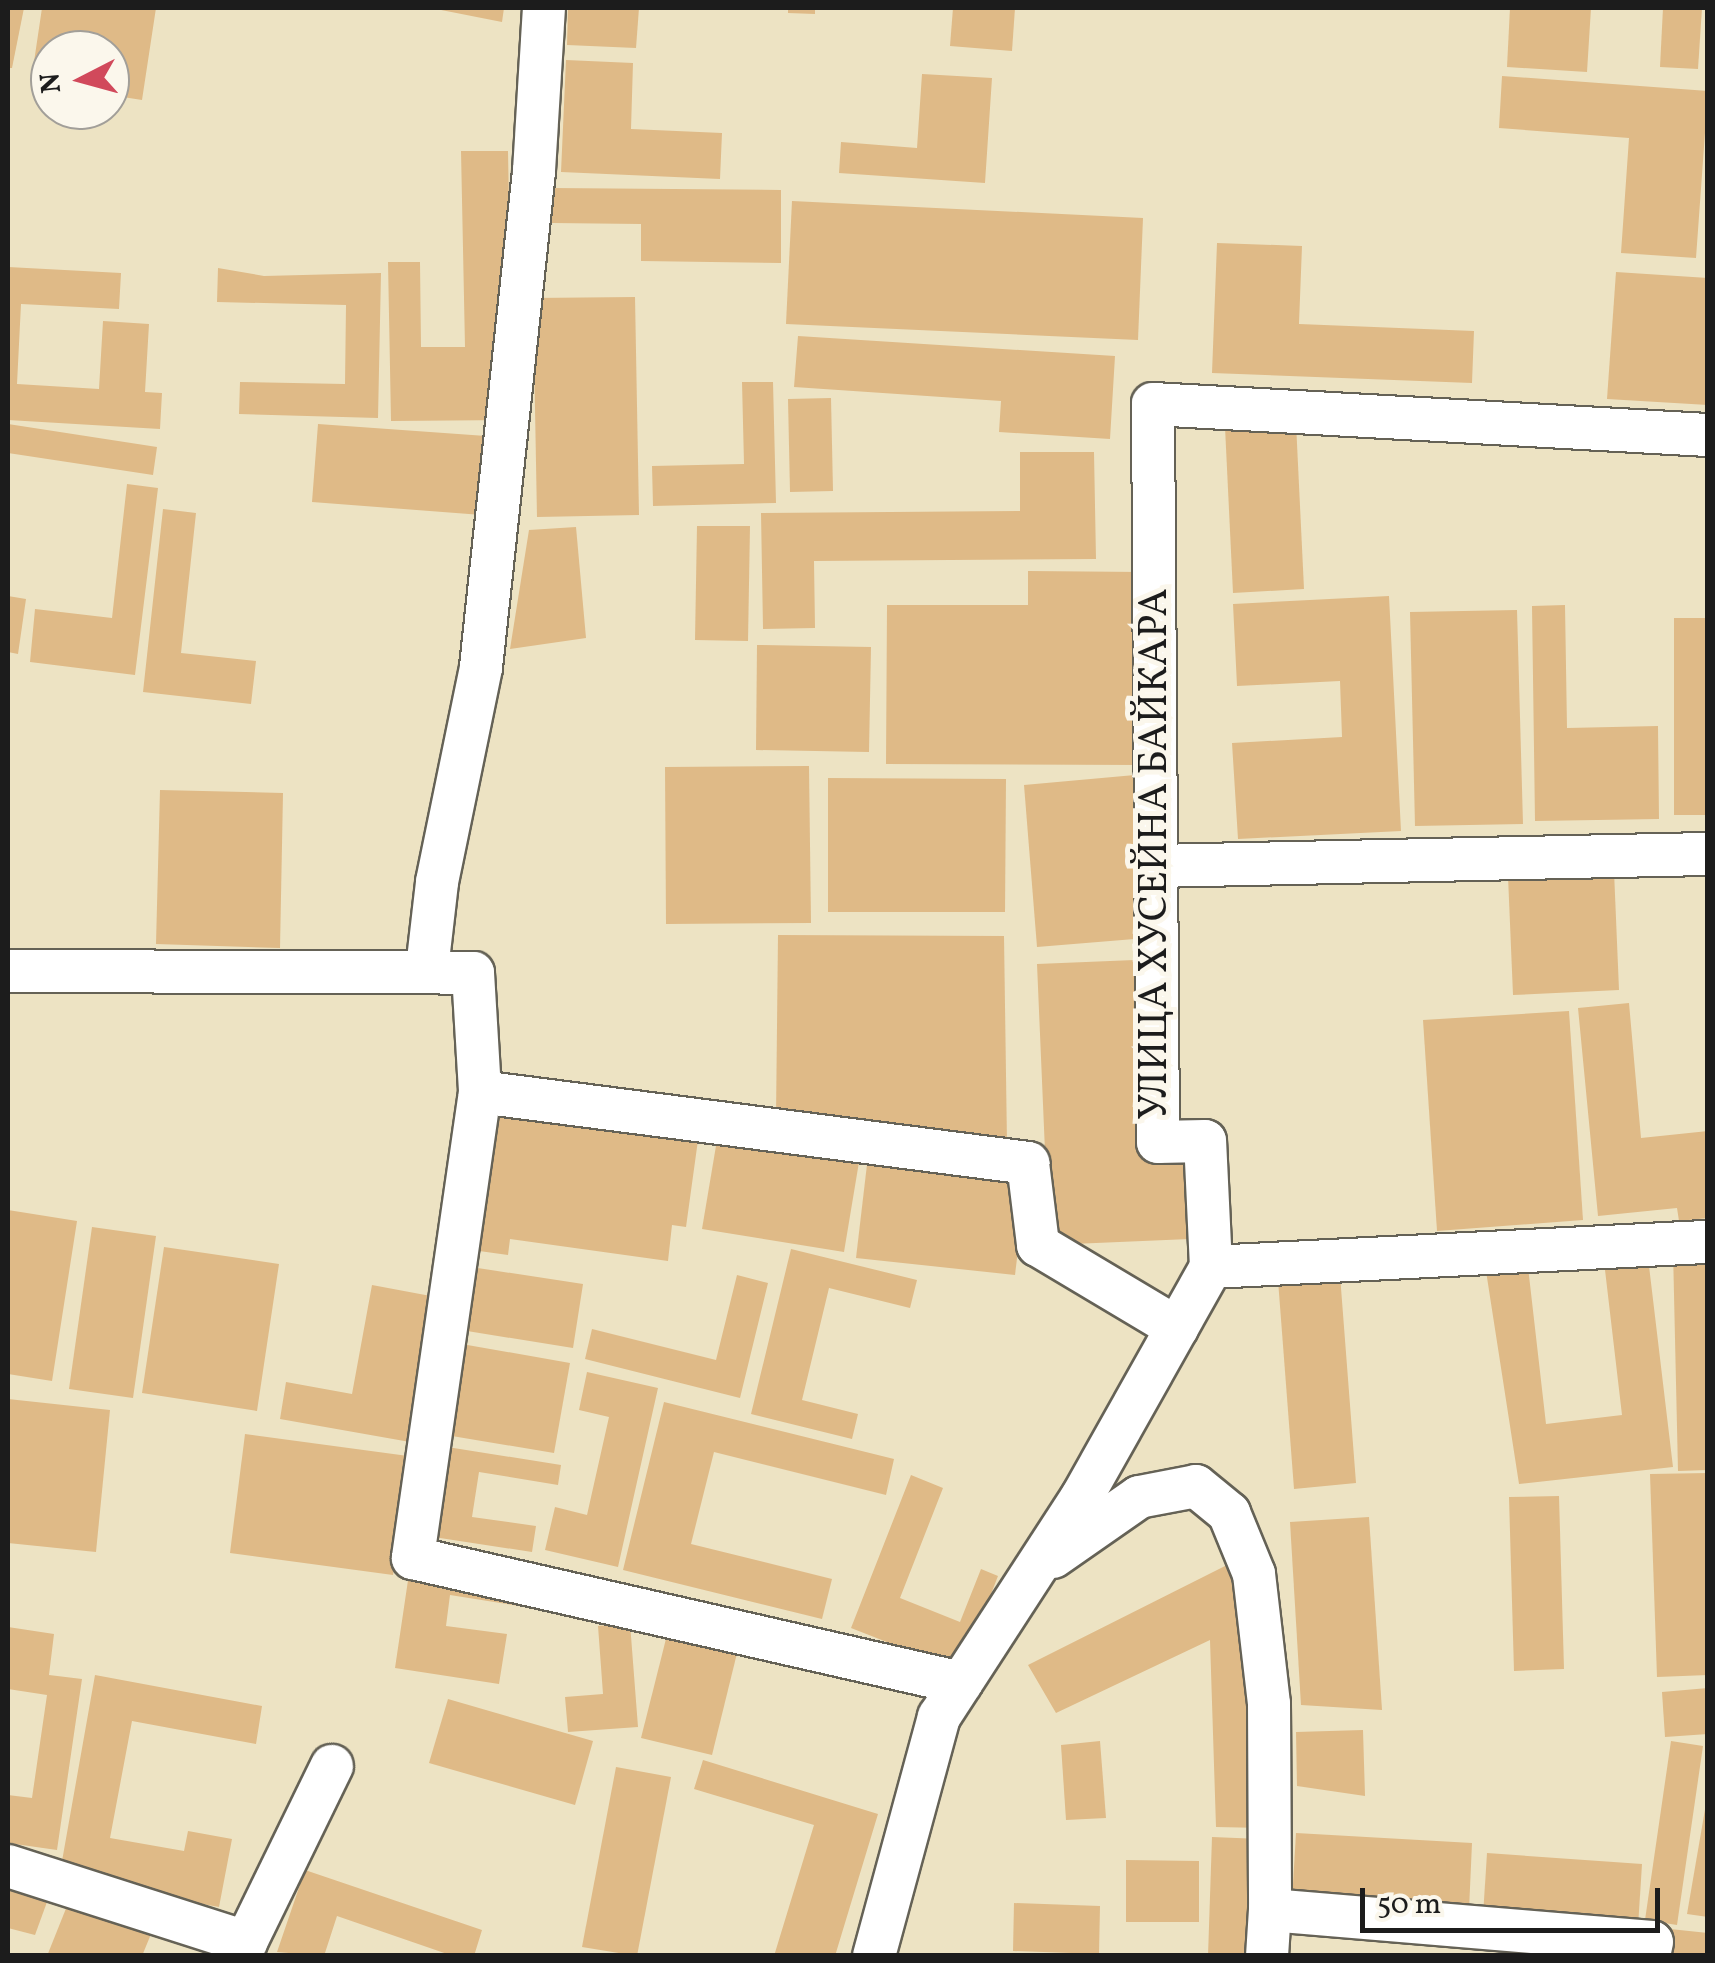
<!DOCTYPE html>
<html>
<head>
<meta charset="utf-8">
<style>
	body { margin:0 }
	#map { position:relative; width:1715px; height:1963px; overflow:hidden; background:#ede3c3; font-family:Vollkorn,serif }
	div>[style] { position:absolute }
	[style*='--x'] { left:calc(var(--x)*1px); top:calc(var(--y)*1px); width:calc(var(--w)*1px); rotate:calc(var(--a)*1deg) }
	.building>* { inset:0; background:#dfba87 }
	.roads { filter:drop-shadow(2px 0 #656256) drop-shadow(-2px 0 #656256) drop-shadow(0 2px #656256) drop-shadow(0 -2px #656256) }
	.minor>* { height:42px; margin:-21px; padding:0 21px; transform-origin:21px; border-radius:21px; background:#fff }
	span { translate:-50% -50%; white-space:nowrap; text-align:center; line-height:1.15; -webkit-text-stroke:10px #fbf7ec; paint-order:stroke }
	.street-label { font-size:40px; color:#1c1c1c }
	.frame { position:absolute; inset:0; border:10px solid #1c1c1c; pointer-events:none }
	.north { position:absolute; left:30px; top:30px; width:100px; height:100px; box-sizing:border-box; background:#fbf7ec; border:2px solid #a29f99; border-radius:50%; rotate:264deg; font-size:28px; font-weight:700; line-height:40px; text-align:center; color:#1c1c1c }
	.north::after { content:''; display:block; margin:auto; width:35px; height:45px; background:#d1495b; clip-path:polygon(50% 0,100% 100%,50% 72%,0 100%) }
	.scale { position:absolute; left:1360px; top:1888px; width:300px; height:45px; box-sizing:border-box; border:5px solid #1c1c1c; border-top:0; padding-left:12px; font-size:30px; line-height:35px; white-space:nowrap; color:#1c1c1c; -webkit-text-stroke:8px #fbf7ec; paint-order:stroke }
</style>
</head>
<body>
<div id="map">
	<div class="building">
		<div style="clip-path:polygon(8px 8px,24px 8px,12px 68px,8px 68px)"></div>
		<div style="clip-path:polygon(42px 8px,156px 8px,142px 100px,110px 95px,110px 50px,50px 50px,50px 85px,31px 82px)"></div>
		<div style="clip-path:polygon(431px 8px,504px 8px,502px 22px)"></div>
		<div style="clip-path:polygon(568px 8px,639px 8px,636px 48px,567px 45px)"></div>
		<div style="clip-path:polygon(788px 8px,815px 8px,815px 14px,788px 13px)"></div>
		<div style="clip-path:polygon(953px 8px,1015px 8px,1012px 51px,950px 46px)"></div>
		<div style="clip-path:polygon(1510px 8px,1591px 8px,1587px 72px,1507px 67px)"></div>
		<div style="clip-path:polygon(1663px 8px,1702px 8px,1698px 69px,1660px 67px)"></div>
		<div style="clip-path:polygon(566px 60px,633px 63px,631px 129px,722px 133px,720px 179px,561px 172px)"></div>
		<div style="clip-path:polygon(922px 74px,992px 78px,985px 183px,839px 173px,841px 142px,917px 148px)"></div>
		<div style="clip-path:polygon(1502px 76px,1708px 91px,1696px 258px,1621px 253px,1629px 138px,1499px 128px)"></div>
		<div style="clip-path:polygon(461px 151px,508px 151px,513px 420px,391px 421px,388px 262px,420px 262px,421px 347px,465px 347px)"></div>
		<div style="clip-path:polygon(552px 188px,781px 190px,781px 263px,641px 261px,641px 224px,552px 223px)"></div>
		<div style="clip-path:polygon(792px 201px,1143px 218px,1138px 340px,786px 324px)"></div>
		<div style="clip-path:polygon(1217px 243px,1302px 246px,1299px 324px,1474px 331px,1472px 383px,1212px 373px)"></div>
		<div style="clip-path:polygon(8px 267px,121px 273px,119px 309px,21px 304px,17px 384px,99px 389px,103px 321px,149px 324px,145px 392px,162px 393px,160px 429px,8px 420px)"></div>
		<div style="clip-path:polygon(218px 268px,264px 276px,381px 273px,378px 418px,239px 414px,240px 382px,345px 384px,346px 305px,217px 302px)"></div>
		<div style="clip-path:polygon(1616px 272px,1708px 278px,1708px 405px,1607px 399px)"></div>
		<div style="clip-path:polygon(635px 297px,639px 515px,537px 517px,533px 298px)"></div>
		<div style="clip-path:polygon(798px 336px,1115px 356px,1110px 439px,999px 432px,1001px 401px,794px 387px)"></div>
		<div style="clip-path:polygon(742px 382px,773px 382px,776px 503px,653px 506px,652px 466px,744px 464px)"></div>
		<div style="clip-path:polygon(831px 398px,833px 491px,790px 492px,788px 399px)"></div>
		<div style="clip-path:polygon(1296px 423px,1304px 589px,1233px 593px,1225px 427px)"></div>
		<div style="clip-path:polygon(8px 424px,157px 447px,153px 475px,8px 453px)"></div>
		<div style="clip-path:polygon(318px 424px,500px 437px,495px 516px,312px 502px)"></div>
		<div style="clip-path:polygon(1020px 452px,1094px 452px,1096px 559px,814px 561px,815px 628px,763px 629px,761px 513px,1020px 511px)"></div>
		<div style="clip-path:polygon(127px 484px,158px 488px,135px 675px,30px 662px,35px 609px,112px 618px)"></div>
		<div style="clip-path:polygon(163px 509px,196px 513px,181px 653px,256px 661px,251px 704px,143px 692px)"></div>
		<div style="clip-path:polygon(697px 526px,750px 526px,748px 641px,695px 640px)"></div>
		<div style="clip-path:polygon(576px 527px,586px 638px,510px 649px,529px 530px)"></div>
		<div style="clip-path:polygon(1028px 571px,1142px 572px,1141px 765px,886px 764px,887px 605px,1028px 605px)"></div>
		<div style="clip-path:polygon(8px 596px,26px 599px,18px 654px,8px 652px)"></div>
		<div style="clip-path:polygon(1389px 596px,1401px 831px,1238px 839px,1232px 743px,1342px 737px,1340px 681px,1237px 686px,1233px 604px)"></div>
		<div style="clip-path:polygon(1565px 605px,1567px 728px,1658px 726px,1659px 819px,1535px 821px,1532px 606px)"></div>
		<div style="clip-path:polygon(1517px 610px,1523px 824px,1415px 826px,1410px 612px)"></div>
		<div style="clip-path:polygon(1674px 618px,1708px 618px,1708px 815px,1674px 815px)"></div>
		<div style="clip-path:polygon(757px 645px,871px 647px,869px 752px,756px 750px)"></div>
		<div style="clip-path:polygon(809px 766px,811px 923px,666px 924px,665px 767px)"></div>
		<div style="clip-path:polygon(1146px 774px,1159px 937px,1037px 947px,1024px 785px)"></div>
		<div style="clip-path:polygon(828px 778px,1006px 779px,1005px 912px,828px 912px)"></div>
		<div style="clip-path:polygon(160px 790px,283px 793px,280px 948px,156px 944px)"></div>
		<div style="clip-path:polygon(1614px 871px,1619px 990px,1513px 995px,1508px 876px)"></div>
		<div style="clip-path:polygon(778px 935px,1004px 936px,1007px 1144px,776px 1118px)"></div>
		<div style="clip-path:polygon(1159px 959px,1167px 1134px,1209px 1133px,1213px 1238px,1049px 1245px,1037px 964px)"></div>
		<div style="clip-path:polygon(1629px 1003px,1641px 1138px,1708px 1131px,1708px 1218px,1679px 1221px,1677px 1208px,1598px 1216px,1578px 1008px)"></div>
		<div style="clip-path:polygon(1569px 1011px,1583px 1220px,1437px 1231px,1423px 1020px)"></div>
		<div style="clip-path:polygon(490px 1112px,698px 1140px,686px 1227px,672px 1225px,668px 1261px,510px 1239px,508px 1255px,472px 1250px)"></div>
		<div style="clip-path:polygon(718px 1134px,860px 1156px,844px 1252px,702px 1229px)"></div>
		<div style="clip-path:polygon(868px 1156px,1027px 1174px,1015px 1275px,856px 1258px)"></div>
		<div style="clip-path:polygon(8px 1210px,77px 1221px,52px 1381px,8px 1374px)"></div>
		<div style="clip-path:polygon(92px 1227px,156px 1236px,133px 1398px,69px 1389px)"></div>
		<div style="clip-path:polygon(164px 1247px,279px 1264px,257px 1411px,142px 1393px)"></div>
		<div style="clip-path:polygon(791px 1249px,917px 1280px,910px 1308px,829px 1288px,802px 1400px,858px 1414px,852px 1439px,751px 1414px)"></div>
		<div style="clip-path:polygon(1708px 1249px,1708px 1470px,1678px 1471px,1673px 1250px)"></div>
		<div style="clip-path:polygon(1649px 1266px,1673px 1467px,1519px 1484px,1486px 1271px,1528px 1267px,1546px 1424px,1622px 1415px,1605px 1270px)"></div>
		<div style="clip-path:polygon(471px 1267px,583px 1284px,573px 1348px,461px 1330px)"></div>
		<div style="clip-path:polygon(737px 1275px,768px 1283px,740px 1398px,585px 1359px,592px 1329px,716px 1360px)"></div>
		<div style="clip-path:polygon(1340px 1275px,1356px 1483px,1294px 1489px,1278px 1280px)"></div>
		<div style="clip-path:polygon(372px 1285px,436px 1297px,410px 1442px,280px 1419px,286px 1382px,352px 1394px)"></div>
		<div style="clip-path:polygon(456px 1343px,570px 1363px,554px 1453px,440px 1434px)"></div>
		<div style="clip-path:polygon(587px 1372px,658px 1388px,618px 1567px,545px 1550px,555px 1507px,587px 1515px,609px 1417px,579px 1410px)"></div>
		<div style="clip-path:polygon(8px 1399px,110px 1410px,96px 1552px,8px 1543px)"></div>
		<div style="clip-path:polygon(664px 1402px,894px 1459px,886px 1495px,714px 1452px,691px 1544px,832px 1579px,822px 1619px,623px 1570px)"></div>
		<div style="clip-path:polygon(245px 1434px,408px 1456px,393px 1575px,230px 1553px)"></div>
		<div style="clip-path:polygon(441px 1446px,561px 1465px,558px 1485px,479px 1472px,472px 1517px,536px 1526px,532px 1552px,427px 1536px)"></div>
		<div style="clip-path:polygon(1708px 1473px,1708px 1675px,1657px 1677px,1650px 1474px)"></div>
		<div style="clip-path:polygon(911px 1475px,943px 1488px,900px 1598px,960px 1622px,981px 1569px,998px 1576px,961px 1671px,851px 1628px)"></div>
		<div style="clip-path:polygon(1559px 1496px,1564px 1669px,1514px 1671px,1509px 1497px)"></div>
		<div style="clip-path:polygon(1369px 1517px,1382px 1710px,1301px 1705px,1290px 1522px)"></div>
		<div style="clip-path:polygon(411px 1560px,530px 1578px,525px 1607px,450px 1595px,446px 1626px,507px 1634px,499px 1684px,395px 1668px)"></div>
		<div style="clip-path:polygon(1227px 1565px,1241px 1565px,1264px 1828px,1216px 1827px,1210px 1640px,1056px 1713px,1028px 1665px)"></div>
		<div style="clip-path:polygon(630px 1623px,638px 1727px,568px 1732px,565px 1697px,603px 1694px,598px 1626px)"></div>
		<div style="clip-path:polygon(670px 1623px,740px 1641px,712px 1755px,641px 1738px)"></div>
		<div style="clip-path:polygon(8px 1627px,54px 1634px,49px 1675px,82px 1679px,57px 1850px,8px 1843px,8px 1795px,32px 1798px,47px 1695px,8px 1689px)"></div>
		<div style="clip-path:polygon(95px 1675px,262px 1706px,256px 1744px,132px 1721px,110px 1838px,184px 1851px,188px 1831px,232px 1839px,219px 1907px,59px 1878px)"></div>
		<div style="clip-path:polygon(1708px 1688px,1708px 1734px,1665px 1737px,1662px 1692px)"></div>
		<div style="clip-path:polygon(448px 1699px,593px 1741px,575px 1805px,429px 1763px)"></div>
		<div style="clip-path:polygon(1363px 1730px,1365px 1796px,1297px 1786px,1296px 1732px)"></div>
		<div style="clip-path:polygon(1100px 1741px,1106px 1818px,1066px 1820px,1061px 1745px)"></div>
		<div style="clip-path:polygon(1671px 1741px,1703px 1746px,1677px 1925px,1645px 1920px)"></div>
		<div style="clip-path:polygon(703px 1760px,878px 1814px,835px 1956px,774px 1956px,814px 1825px,694px 1789px)"></div>
		<div style="clip-path:polygon(616px 1767px,671px 1777px,637px 1956px,582px 1947px)"></div>
		<div style="clip-path:polygon(1708px 1792px,1708px 1917px,1687px 1914px)"></div>
		<div style="clip-path:polygon(1296px 1833px,1472px 1843px,1469px 1910px,1292px 1901px)"></div>
		<div style="clip-path:polygon(1212px 1837px,1261px 1839px,1257px 1956px,1208px 1956px)"></div>
		<div style="clip-path:polygon(1487px 1853px,1642px 1864px,1638px 1927px,1483px 1916px)"></div>
		<div style="clip-path:polygon(1126px 1860px,1199px 1861px,1199px 1922px,1126px 1922px)"></div>
		<div style="clip-path:polygon(305px 1870px,482px 1930px,474px 1956px,453px 1956px,337px 1916px,324px 1956px,277px 1952px)"></div>
		<div style="clip-path:polygon(8px 1882px,51px 1891px,35px 1935px,8px 1928px)"></div>
		<div style="clip-path:polygon(69px 1901px,151px 1934px,142px 1956px,47px 1956px)"></div>
		<div style="clip-path:polygon(1014px 1903px,1100px 1906px,1099px 1954px,1013px 1951px)"></div>
		<div style="clip-path:polygon(1670px 1929px,1708px 1933px,1708px 1956px,1667px 1956px)"></div>
	</div>
	<div class="roads">
		<div class="minor">
			<div style="--x:1156;--y:866;--w:552;--a:-1.25"></div>
			<div style="--x:427;--y:969;--w:88;--a:-83.4"></div>
			<div style="--x:437;--y:882;--w:219;--a:-78.4"></div>
			<div style="--x:481;--y:667;--w:499;--a:-83.9"></div>
			<div style="--x:534;--y:171;--w:163;--a:-86.5"></div>
			<div style="--x:8;--y:971;--w:465;--a:0.2"></div>
			<div style="--x:473;--y:973;--w:119;--a:86.6"></div>
			<div style="--x:480;--y:1092;--w:471;--a:98.2"></div>
			<div style="--x:413;--y:1558;--w:562;--a:12.85"></div>
			<div style="--x:480;--y:1092;--w:553;--a:7.38"></div>
			<div style="--x:1028;--y:1163;--w:83;--a:83"></div>
			<div style="--x:1038;--y:1245;--w:162;--a:30.8"></div>
			<div style="--x:1211;--y:1267;--w:498;--a:-2.9"></div>
			<div style="--x:1053;--y:1557;--w:105;--a:-34.9"></div>
			<div style="--x:1139;--y:1497;--w:58;--a:-10.9"></div>
			<div style="--x:1196;--y:1486;--w:43;--a:39.3"></div>
			<div style="--x:1229;--y:1513;--w:66;--a:67.7"></div>
			<div style="--x:1254;--y:1574;--w:131;--a:83.4"></div>
			<div style="--x:1269;--y:1704;--w:206;--a:89.7"></div>
			<div style="--x:1270;--y:1910;--w:383;--a:4.8"></div>
			<div style="--x:1652;--y:1942;--w:14;--a:102"></div>
			<div style="--x:8;--y:1866;--w:250;--a:17.7"></div>
			<div style="--x:246;--y:1942;--w:196;--a:-64"></div>
			<div style="--x:874;--y:1956;--w:248;--a:-74.8"></div>
			<div style="--x:939;--y:1717;--w:262;--a:-57"></div>
			<div style="--x:1082;--y:1497;--w:264;--a:-60.7"></div>
			<div style="--x:1211;--y:1267;--w:126;--a:-92.7"></div>
			<div style="--x:1205;--y:1141;--w:47;--a:178.8"></div>
			<div style="--x:1158;--y:1142;--w:738;--a:-90.39"></div>
			<div style="--x:1153;--y:404;--w:556;--a:3.2"></div>
			<div style="--x:1267;--y:1956;--w:46;--a:-86.3"></div>
		</div>
	</div>
	<div class="street-label">
		<span style="left:1156px;top:854px;rotate:-90deg">УЛИЦА ХУСЕЙНА БАЙКАРА</span>
	</div>
	<div class="frame"></div>
	<div class="north">N</div>
	<div class="scale">50 m</div>
</div>
</body>
</html>
